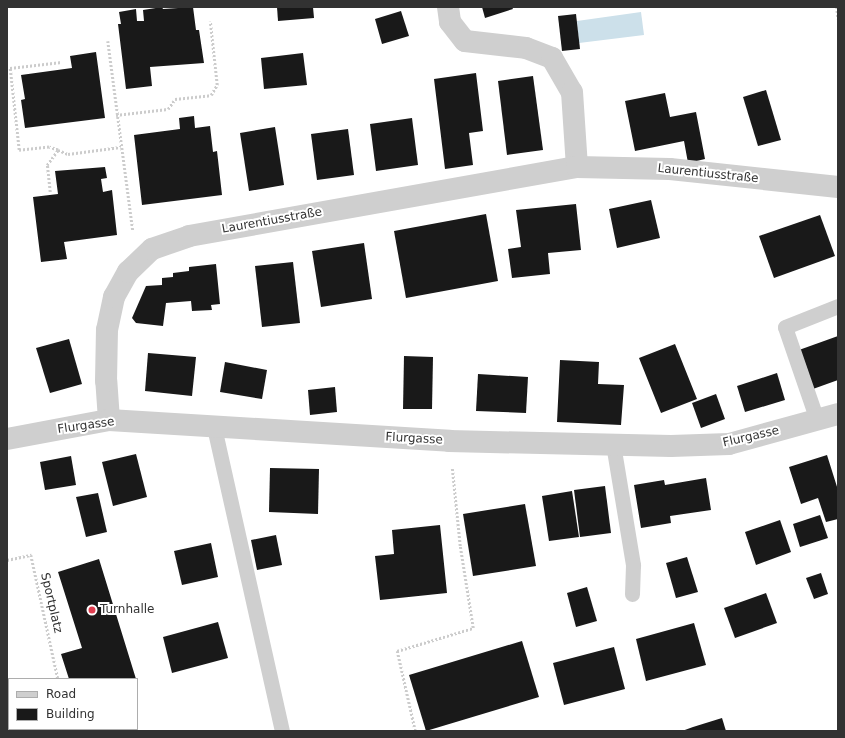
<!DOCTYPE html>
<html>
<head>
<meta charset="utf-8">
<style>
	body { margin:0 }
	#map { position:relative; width:845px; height:738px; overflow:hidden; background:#fff; font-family:"DejaVu Sans",sans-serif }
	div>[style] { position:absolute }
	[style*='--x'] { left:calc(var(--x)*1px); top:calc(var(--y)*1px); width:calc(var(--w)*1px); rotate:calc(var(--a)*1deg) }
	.water>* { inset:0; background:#cce0ea }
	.building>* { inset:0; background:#191919 }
	.path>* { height:2.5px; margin-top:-1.25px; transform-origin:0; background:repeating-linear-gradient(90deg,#ccc 0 2px,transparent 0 4px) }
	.service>* { height:15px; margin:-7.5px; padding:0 7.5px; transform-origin:7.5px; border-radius:7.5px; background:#cfcfcf }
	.minor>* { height:22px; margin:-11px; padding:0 11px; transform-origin:11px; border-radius:11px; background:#cfcfcf }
	.dots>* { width:11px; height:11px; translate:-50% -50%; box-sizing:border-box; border:2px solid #fff; border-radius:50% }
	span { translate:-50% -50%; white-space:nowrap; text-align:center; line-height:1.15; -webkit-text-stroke:4px #fff; paint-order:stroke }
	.street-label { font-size:12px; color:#323232 }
	.poi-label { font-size:12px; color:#323232 }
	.left { translate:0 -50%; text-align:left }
	.frame { position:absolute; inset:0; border:8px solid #323232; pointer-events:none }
	.legend { position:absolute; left:8px; top:678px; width:130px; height:52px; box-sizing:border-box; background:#fff; border:1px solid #adadad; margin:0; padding:5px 7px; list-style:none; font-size:12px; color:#323232 }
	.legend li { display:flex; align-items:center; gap:8px; height:20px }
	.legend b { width:20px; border:1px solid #adadad }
</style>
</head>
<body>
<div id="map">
	<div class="water">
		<div style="clip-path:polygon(641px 12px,644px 35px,579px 43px,577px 21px)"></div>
	</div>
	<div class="building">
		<div style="clip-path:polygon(162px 7px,163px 9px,193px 7px,196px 30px,199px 30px,204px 63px,150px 67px,152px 86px,126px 89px,118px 24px,121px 24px,119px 12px,136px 9px,137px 21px,144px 21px,143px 10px)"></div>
		<div style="clip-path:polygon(277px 7px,313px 7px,314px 18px,278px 21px)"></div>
		<div style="clip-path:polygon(482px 7px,512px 7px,513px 9px,485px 18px)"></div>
		<div style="clip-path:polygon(401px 11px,409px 36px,382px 44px,375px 19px)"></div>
		<div style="clip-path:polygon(576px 14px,580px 49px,562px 51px,558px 16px)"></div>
		<div style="clip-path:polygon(96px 52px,105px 118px,25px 128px,21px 100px,25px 99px,21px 75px,72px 68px,70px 56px)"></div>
		<div style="clip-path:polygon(303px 53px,307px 85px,264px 89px,261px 58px)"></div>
		<div style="clip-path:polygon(476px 73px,483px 131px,469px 133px,473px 165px,445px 169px,434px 79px)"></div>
		<div style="clip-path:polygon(533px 76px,543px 150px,507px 155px,498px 81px)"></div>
		<div style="clip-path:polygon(766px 90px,781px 140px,758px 146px,743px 97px)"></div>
		<div style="clip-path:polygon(665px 93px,670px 117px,696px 112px,705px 159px,688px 163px,684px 141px,635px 151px,625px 101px)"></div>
		<div style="clip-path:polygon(194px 116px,195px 128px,210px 126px,213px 152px,217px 151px,222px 195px,142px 205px,134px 135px,180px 129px,179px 118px)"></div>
		<div style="clip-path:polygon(412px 118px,418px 165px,376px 171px,370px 124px)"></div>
		<div style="clip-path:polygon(275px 127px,284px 185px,249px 191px,240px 133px)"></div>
		<div style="clip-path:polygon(348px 129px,354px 175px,317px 180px,311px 134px)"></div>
		<div style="clip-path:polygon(105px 167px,107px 178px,101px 179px,103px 192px,112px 190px,117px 235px,64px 242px,67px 259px,41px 262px,33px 197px,58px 194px,55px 171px)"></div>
		<div style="clip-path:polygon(651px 200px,660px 238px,617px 248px,609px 209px)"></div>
		<div style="clip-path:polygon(576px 204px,581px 250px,548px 253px,550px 274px,512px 278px,508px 249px,521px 247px,516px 210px)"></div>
		<div style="clip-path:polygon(486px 214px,498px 281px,406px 298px,394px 231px)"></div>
		<div style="clip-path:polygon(820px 215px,835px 256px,774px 278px,759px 236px)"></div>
		<div style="clip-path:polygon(364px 243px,372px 299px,321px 307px,312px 251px)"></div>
		<div style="clip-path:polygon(293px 262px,300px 323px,262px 327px,255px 266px)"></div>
		<div style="clip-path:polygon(216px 264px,220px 304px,211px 305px,212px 310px,192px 311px,191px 301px,166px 303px,163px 326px,136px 323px,132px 318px,146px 286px,162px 285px,162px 278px,173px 277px,173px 273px,189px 271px,189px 267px)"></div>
		<div style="clip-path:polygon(838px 336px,838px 380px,813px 389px,799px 350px)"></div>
		<div style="clip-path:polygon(69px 339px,82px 384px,50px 393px,36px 348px)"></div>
		<div style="clip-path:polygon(675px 344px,697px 399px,661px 413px,639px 358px)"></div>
		<div style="clip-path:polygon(148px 353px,196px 357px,192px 396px,145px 391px)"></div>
		<div style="clip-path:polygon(404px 356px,433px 357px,432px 409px,403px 409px)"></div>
		<div style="clip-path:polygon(560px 360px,599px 362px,598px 384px,624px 385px,621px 425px,557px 422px)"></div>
		<div style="clip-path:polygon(225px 362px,267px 370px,262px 399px,220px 392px)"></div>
		<div style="clip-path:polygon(777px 373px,785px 400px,745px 412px,737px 386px)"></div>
		<div style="clip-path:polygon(478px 374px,528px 377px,526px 413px,476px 411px)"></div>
		<div style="clip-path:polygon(335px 387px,337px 412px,310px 415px,308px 390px)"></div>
		<div style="clip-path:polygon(716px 394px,725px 419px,701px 428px,692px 403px)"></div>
		<div style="clip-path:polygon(136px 454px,147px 497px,113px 506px,102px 462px)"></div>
		<div style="clip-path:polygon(827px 455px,838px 490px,838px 519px,826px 522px,818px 498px,801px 504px,789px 467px)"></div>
		<div style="clip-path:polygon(71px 456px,76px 485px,45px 490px,40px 462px)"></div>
		<div style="clip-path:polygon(270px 468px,319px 469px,318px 514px,269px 512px)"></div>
		<div style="clip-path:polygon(706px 478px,711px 510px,670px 516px,671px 523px,641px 528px,634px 485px,664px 480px,665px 485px)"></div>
		<div style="clip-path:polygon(605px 486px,611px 533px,580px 537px,574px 490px)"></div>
		<div style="clip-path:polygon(572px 491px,579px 537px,549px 541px,542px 496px)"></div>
		<div style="clip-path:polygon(98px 493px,107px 532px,86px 537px,76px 497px)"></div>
		<div style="clip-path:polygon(525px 504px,536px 566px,473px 576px,463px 514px)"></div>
		<div style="clip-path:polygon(820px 515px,828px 538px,800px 547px,793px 524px)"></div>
		<div style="clip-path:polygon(780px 520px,791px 552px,756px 565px,745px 532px)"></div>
		<div style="clip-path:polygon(440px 525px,447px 593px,380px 600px,375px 556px,394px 554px,392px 530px)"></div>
		<div style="clip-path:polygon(276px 535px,282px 565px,257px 570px,251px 540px)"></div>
		<div style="clip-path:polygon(211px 543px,218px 577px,182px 585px,174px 551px)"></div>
		<div style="clip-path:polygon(687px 557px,698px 592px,676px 598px,666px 563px)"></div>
		<div style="clip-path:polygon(99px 559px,136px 679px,69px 679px,61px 654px,82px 648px,58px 572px)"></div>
		<div style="clip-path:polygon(821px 573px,828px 594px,814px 599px,806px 578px)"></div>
		<div style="clip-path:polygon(587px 587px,597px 621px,576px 627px,567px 593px)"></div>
		<div style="clip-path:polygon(766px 593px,777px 623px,735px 638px,724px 608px)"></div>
		<div style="clip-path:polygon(218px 622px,228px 658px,172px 673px,163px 637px)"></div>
		<div style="clip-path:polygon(694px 623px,706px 665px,646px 681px,636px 639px)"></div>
		<div style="clip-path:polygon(522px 641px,539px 697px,426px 731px,409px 675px)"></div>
		<div style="clip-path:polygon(614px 647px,625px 689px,564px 705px,553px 663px)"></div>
		<div style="clip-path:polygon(722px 718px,726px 731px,682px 731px,693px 727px)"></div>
	</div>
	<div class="path">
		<div style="--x:837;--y:7;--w:12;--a:85"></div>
		<div style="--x:108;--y:41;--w:191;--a:82.5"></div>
		<div style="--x:116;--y:115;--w:52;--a:-6.6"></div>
		<div style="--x:168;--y:109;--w:12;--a:-55"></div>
		<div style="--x:175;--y:99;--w:36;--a:-6"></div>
		<div style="--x:211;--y:95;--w:12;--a:-59"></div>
		<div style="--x:217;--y:85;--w:64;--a:-96.2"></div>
		<div style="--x:58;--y:150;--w:9;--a:-162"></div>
		<div style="--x:49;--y:147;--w:30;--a:174"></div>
		<div style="--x:19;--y:150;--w:82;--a:-96.3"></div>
		<div style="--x:10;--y:68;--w:52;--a:-6.6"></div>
		<div style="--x:50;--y:192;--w:27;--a:-96"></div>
		<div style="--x:47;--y:165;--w:19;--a:-54"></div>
		<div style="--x:58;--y:150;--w:11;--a:22"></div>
		<div style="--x:68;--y:154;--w:53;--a:-7.5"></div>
		<div style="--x:7;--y:560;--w:25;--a:-12"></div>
		<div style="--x:31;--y:555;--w:127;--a:77.7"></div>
		<div style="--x:67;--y:729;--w:2;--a:63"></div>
		<div style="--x:415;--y:731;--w:82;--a:-102.7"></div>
		<div style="--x:397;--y:651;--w:79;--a:-16.8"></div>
		<div style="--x:473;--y:628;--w:83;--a:-99"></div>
		<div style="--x:460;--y:546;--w:79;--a:-95.8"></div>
	</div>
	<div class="service">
		<div style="--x:817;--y:420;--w:98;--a:-109"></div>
		<div style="--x:785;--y:327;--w:57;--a:-21.6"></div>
		<div style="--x:214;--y:427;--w:312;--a:77.4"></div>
		<div style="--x:613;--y:444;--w:123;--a:80.6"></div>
		<div style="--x:633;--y:565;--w:29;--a:92"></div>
	</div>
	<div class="minor">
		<div style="--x:448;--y:7;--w:15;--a:82"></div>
		<div style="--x:450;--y:22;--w:24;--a:52"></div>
		<div style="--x:465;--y:41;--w:61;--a:6.5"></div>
		<div style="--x:526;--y:48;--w:28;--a:21"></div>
		<div style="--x:552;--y:58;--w:39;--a:60"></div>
		<div style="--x:572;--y:92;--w:75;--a:86.2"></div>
		<div style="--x:109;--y:420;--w:39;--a:-94"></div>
		<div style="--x:106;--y:381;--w:51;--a:-88.9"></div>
		<div style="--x:107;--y:330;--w:34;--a:-78"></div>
		<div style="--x:114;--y:297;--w:29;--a:-61"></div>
		<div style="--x:128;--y:272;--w:33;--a:-44"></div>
		<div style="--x:152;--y:249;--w:39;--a:-19"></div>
		<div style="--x:189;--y:236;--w:394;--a:-10.1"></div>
		<div style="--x:577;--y:167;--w:93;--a:1.2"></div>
		<div style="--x:670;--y:169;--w:169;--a:6.1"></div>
		<div style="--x:7;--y:439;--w:104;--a:-10.6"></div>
		<div style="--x:109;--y:420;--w:341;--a:3.5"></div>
		<div style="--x:449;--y:441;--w:222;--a:1.3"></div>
		<div style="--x:671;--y:446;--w:58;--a:-2"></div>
		<div style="--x:729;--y:444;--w:113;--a:-15.4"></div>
	</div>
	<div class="dots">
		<div style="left:92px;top:610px;background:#e03e50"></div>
	</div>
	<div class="street-label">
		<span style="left:708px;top:174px;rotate:6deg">Laurentiusstraße</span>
		<span style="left:272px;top:221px;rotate:-10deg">Laurentiusstraße</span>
		<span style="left:86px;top:426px;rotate:-8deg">Flurgasse</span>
		<span style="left:751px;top:437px;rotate:-13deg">Flurgasse</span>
		<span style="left:414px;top:439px;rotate:3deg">Flurgasse</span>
		<span style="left:51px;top:603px;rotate:77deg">Sportplatz</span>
	</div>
	<div class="poi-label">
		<span class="left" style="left:100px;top:610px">Turnhalle</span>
	</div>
	<div class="frame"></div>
	<ul class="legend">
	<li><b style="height:5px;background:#cfcfcf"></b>Road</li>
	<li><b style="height:11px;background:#191919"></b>Building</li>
	</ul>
</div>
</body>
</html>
